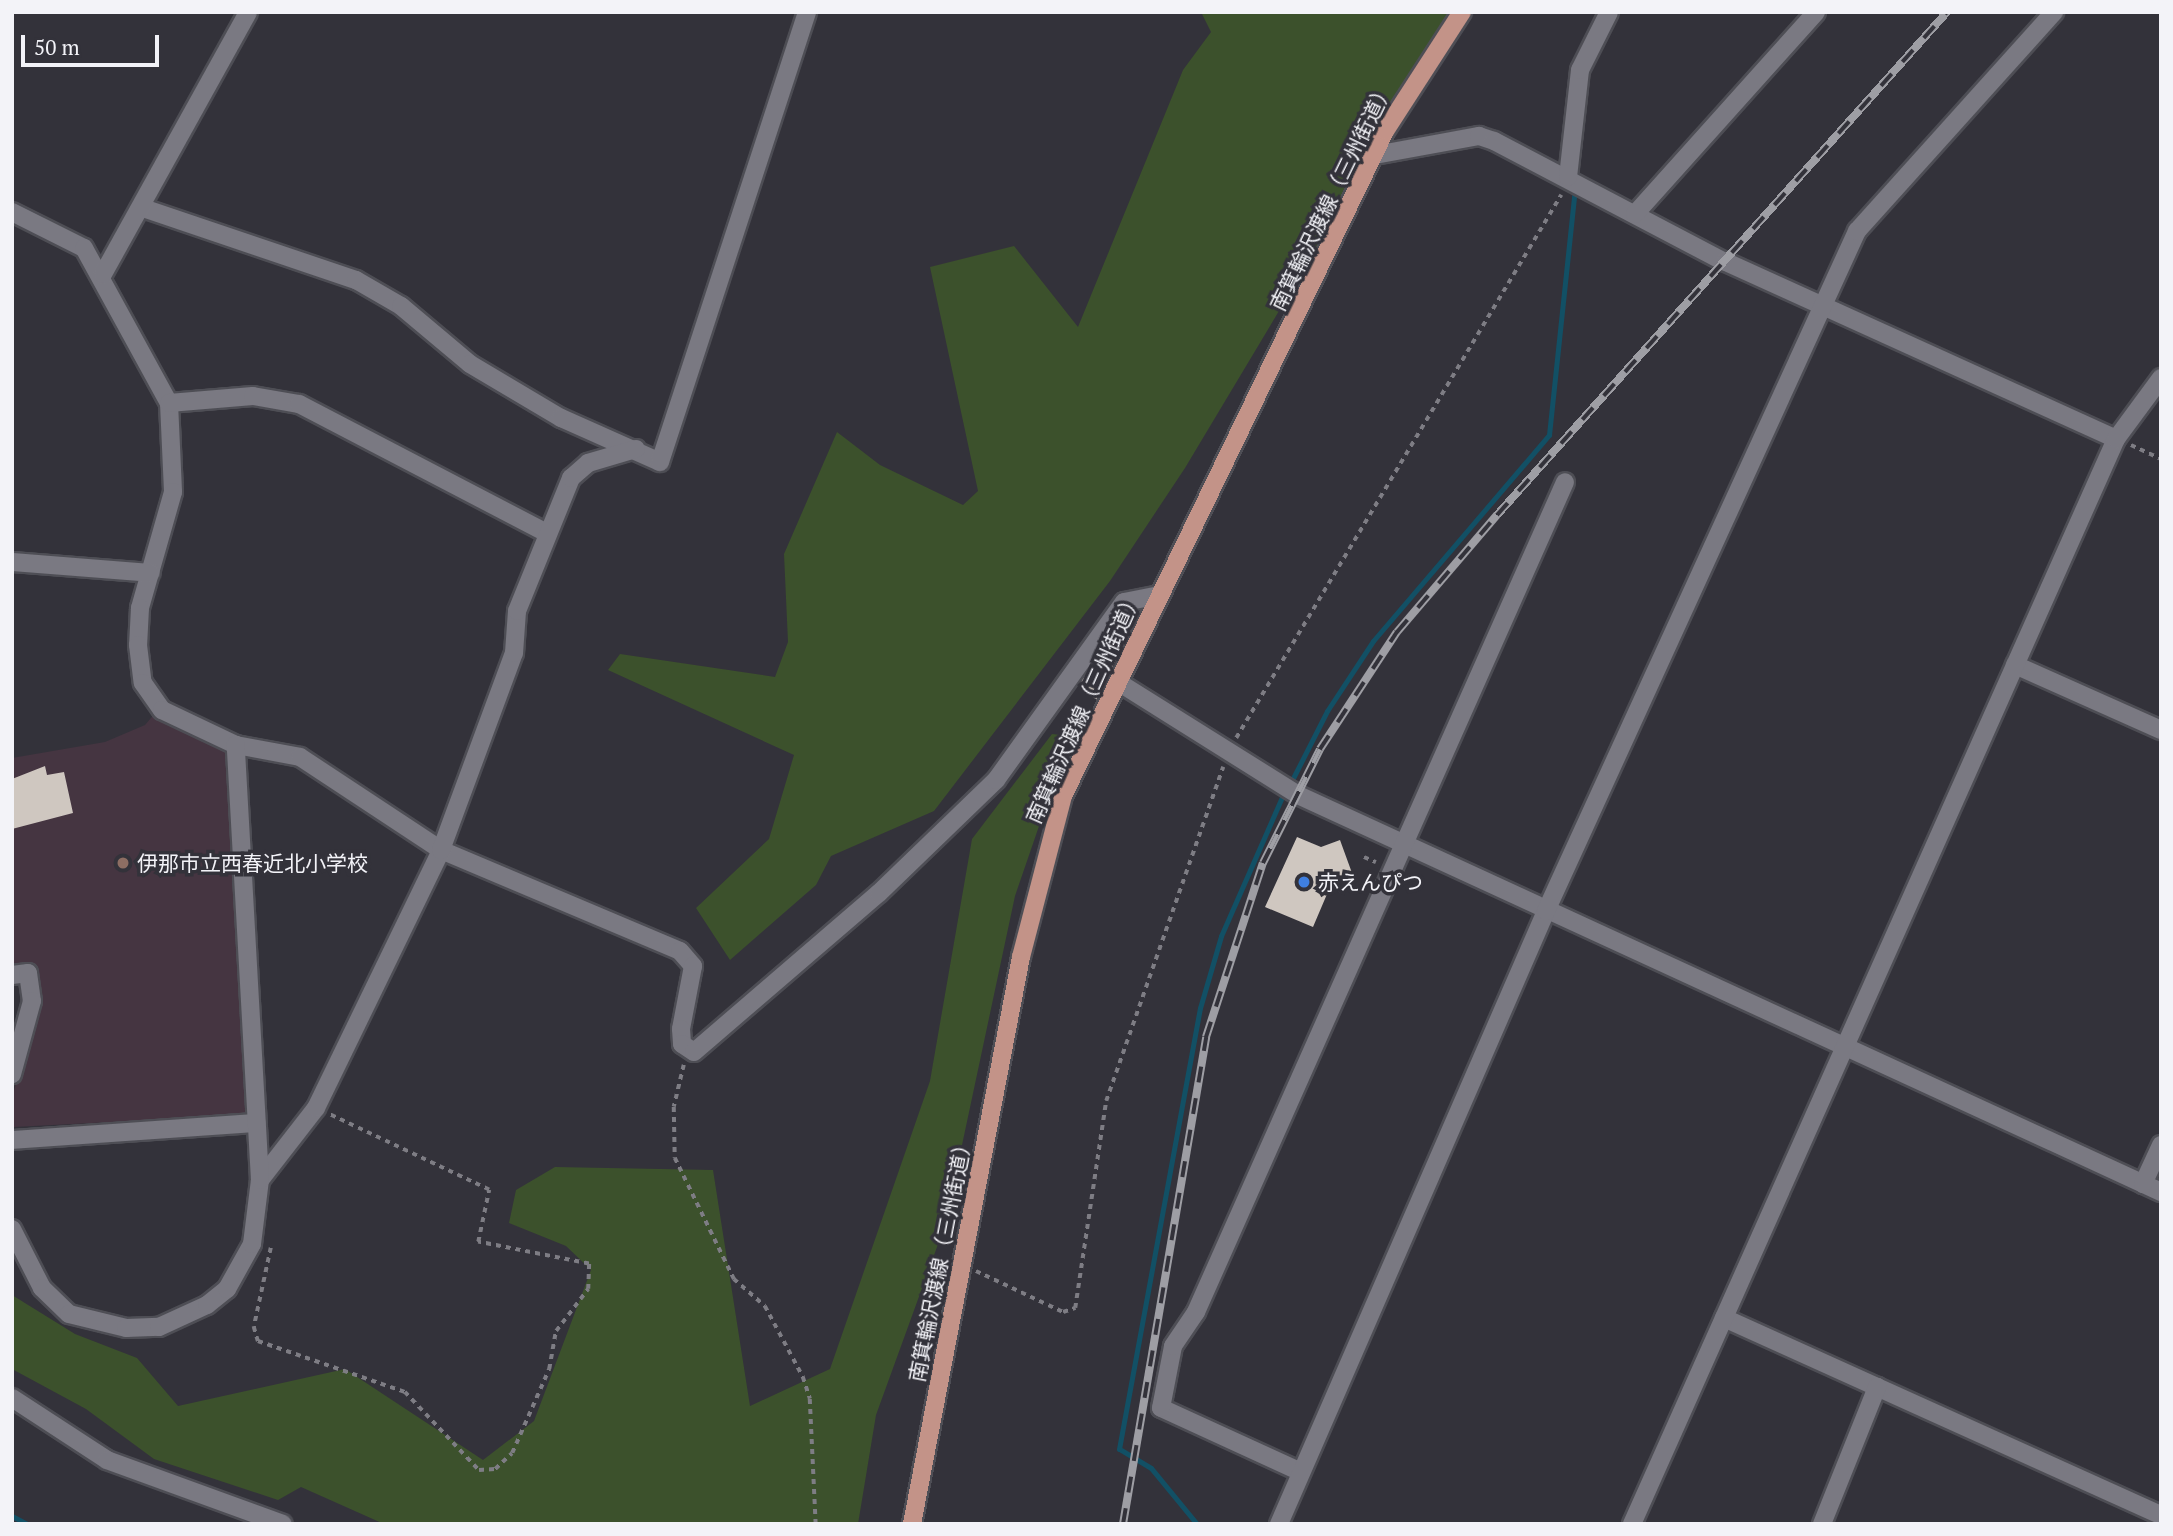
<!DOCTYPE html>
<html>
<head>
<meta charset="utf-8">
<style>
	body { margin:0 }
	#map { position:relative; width:2173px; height:1536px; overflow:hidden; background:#33323a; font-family:"PT Serif","Noto Sans JP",serif }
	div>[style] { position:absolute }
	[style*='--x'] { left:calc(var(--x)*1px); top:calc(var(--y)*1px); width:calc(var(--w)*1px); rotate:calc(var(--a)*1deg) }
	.education>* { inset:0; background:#453541 }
	.green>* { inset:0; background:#3c512c }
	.stream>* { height:5px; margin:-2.5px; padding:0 2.5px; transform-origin:2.5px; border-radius:2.5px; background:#125065 }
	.building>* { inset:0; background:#cfc7c0 }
	.path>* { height:3.5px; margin-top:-1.75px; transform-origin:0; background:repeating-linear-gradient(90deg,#7e7d84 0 5px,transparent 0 10px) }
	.roads { filter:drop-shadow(2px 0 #4e4e55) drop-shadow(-2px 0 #4e4e55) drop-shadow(0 2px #4e4e55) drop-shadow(0 -2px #4e4e55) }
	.minor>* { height:18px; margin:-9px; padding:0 9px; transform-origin:9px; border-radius:9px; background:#7a7982 }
	.major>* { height:18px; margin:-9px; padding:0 9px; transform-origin:9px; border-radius:9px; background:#c39388 }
	.rail>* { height:8px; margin-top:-4px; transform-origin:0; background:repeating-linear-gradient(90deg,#33323a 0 16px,#9e9ea4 0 32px); box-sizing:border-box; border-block:2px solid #9e9ea4 }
	.dots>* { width:19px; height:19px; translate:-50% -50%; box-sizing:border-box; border:4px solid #33323a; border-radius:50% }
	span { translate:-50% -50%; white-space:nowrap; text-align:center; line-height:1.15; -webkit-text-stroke:7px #33323a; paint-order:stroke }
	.street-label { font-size:21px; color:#f3f3f8 }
	.poi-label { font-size:21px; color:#f3f3f8 }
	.left { translate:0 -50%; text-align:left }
	.frame { position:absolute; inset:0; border:14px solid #f3f3f8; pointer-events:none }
	.scale { position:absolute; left:21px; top:35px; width:138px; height:32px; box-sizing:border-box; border:4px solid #f3f3f8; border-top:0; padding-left:9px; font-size:21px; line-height:24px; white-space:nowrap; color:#f3f3f8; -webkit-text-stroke:5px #33323a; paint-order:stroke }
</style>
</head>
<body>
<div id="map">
	<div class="education">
		<div style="clip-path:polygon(156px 712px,228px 746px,247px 1115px,14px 1127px,12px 1098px,39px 999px,35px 967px,12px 970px,12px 758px,105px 742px,145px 725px)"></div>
	</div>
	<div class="green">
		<div style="clip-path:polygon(1201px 12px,1458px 12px,1185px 468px,1110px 581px,934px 811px,831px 856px,816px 885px,730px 960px,696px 908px,769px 839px,794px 755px,608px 670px,620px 654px,775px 677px,788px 642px,784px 554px,837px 432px,880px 465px,963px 505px,978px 491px,930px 267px,1014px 246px,1078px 327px,1183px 70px,1211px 32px)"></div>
		<div style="clip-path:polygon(1052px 734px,1070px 736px,1015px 896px,945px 1225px,876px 1415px,858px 1524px,384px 1524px,301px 1487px,278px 1500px,154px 1459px,86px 1409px,12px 1369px,12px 1295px,75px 1334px,137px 1358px,178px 1406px,345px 1369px,483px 1460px,534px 1421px,591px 1270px,566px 1246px,509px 1223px,516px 1190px,555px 1167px,713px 1170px,750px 1406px,830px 1369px,930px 1081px,972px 839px)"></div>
	</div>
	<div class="stream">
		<div style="--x:1290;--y:784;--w:82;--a:-63.1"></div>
		<div style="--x:1327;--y:711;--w:84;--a:-56.7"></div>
		<div style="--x:1373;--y:641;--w:271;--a:-49.5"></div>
		<div style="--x:1549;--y:435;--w:247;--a:-84"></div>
		<div style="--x:12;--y:1516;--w:17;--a:28"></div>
		<div style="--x:1197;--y:1524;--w:72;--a:-129.4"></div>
		<div style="--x:1151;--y:1468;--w:37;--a:-149"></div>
		<div style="--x:1119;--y:1449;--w:448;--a:-79.6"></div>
		<div style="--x:1200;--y:1008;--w:75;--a:-73.7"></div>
		<div style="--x:1221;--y:936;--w:152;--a:-66.3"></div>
	</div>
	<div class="building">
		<div style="clip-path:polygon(1105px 642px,1120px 653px,1098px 700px,1084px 693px,1087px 686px,1080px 682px)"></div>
		<div style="clip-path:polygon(45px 766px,47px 775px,64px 772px,73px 813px,12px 829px,12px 779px)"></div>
		<div style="clip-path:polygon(1297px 837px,1321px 847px,1340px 840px,1352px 873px,1333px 880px,1313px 927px,1265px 907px)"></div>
	</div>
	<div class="path">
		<div style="--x:2131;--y:445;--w:33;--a:25"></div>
		<div style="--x:1236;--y:738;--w:633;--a:-59.1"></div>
		<div style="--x:1364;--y:857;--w:13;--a:23"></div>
		<div style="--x:1330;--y:885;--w:16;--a:27"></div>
		<div style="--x:684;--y:1065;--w:43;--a:103.4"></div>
		<div style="--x:674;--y:1107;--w:51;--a:88.9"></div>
		<div style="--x:675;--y:1158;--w:135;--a:64"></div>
		<div style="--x:734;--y:1279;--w:41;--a:41.1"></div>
		<div style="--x:765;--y:1306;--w:81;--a:61.8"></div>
		<div style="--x:803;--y:1377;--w:23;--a:72"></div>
		<div style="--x:810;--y:1399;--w:125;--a:87.3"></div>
		<div style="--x:271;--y:1248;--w:81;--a:102.1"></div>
		<div style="--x:254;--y:1327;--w:15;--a:74"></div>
		<div style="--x:258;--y:1341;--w:156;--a:19.1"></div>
		<div style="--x:405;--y:1392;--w:108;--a:46.5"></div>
		<div style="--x:479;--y:1470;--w:16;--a:-4"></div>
		<div style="--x:495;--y:1469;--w:23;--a:-43"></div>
		<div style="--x:512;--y:1453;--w:92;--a:-66.2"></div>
		<div style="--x:549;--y:1369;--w:39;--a:-80"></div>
		<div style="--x:556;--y:1331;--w:53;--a:-52.7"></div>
		<div style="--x:588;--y:1289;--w:25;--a:-88"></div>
		<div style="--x:589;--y:1264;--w:113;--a:-168.8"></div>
		<div style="--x:478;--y:1242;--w:53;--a:-78.1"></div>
		<div style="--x:489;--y:1190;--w:176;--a:-154.7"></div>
		<div style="--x:976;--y:1271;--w:96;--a:25.2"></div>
		<div style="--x:1063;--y:1312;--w:13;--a:-18"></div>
		<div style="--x:1075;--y:1308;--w:209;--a:-81.5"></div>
		<div style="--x:1106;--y:1101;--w:354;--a:-70.7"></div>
	</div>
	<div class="roads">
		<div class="minor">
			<div style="--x:1375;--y:155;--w:106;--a:-10.4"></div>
			<div style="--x:1479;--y:136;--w:16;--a:18"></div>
			<div style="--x:1494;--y:141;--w:259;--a:27.7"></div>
			<div style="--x:1568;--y:177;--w:108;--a:-83.6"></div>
			<div style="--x:1580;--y:70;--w:65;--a:-63.4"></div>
			<div style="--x:143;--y:208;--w:225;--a:18.7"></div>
			<div style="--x:356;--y:280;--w:52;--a:30"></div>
			<div style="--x:401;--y:306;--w:90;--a:40"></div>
			<div style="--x:470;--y:364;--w:106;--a:30.7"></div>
			<div style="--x:561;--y:418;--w:108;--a:24"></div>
			<div style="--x:660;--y:462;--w:473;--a:-71.9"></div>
			<div style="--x:12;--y:212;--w:80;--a:26.6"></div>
			<div style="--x:84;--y:248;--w:177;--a:61.3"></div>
			<div style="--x:169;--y:403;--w:89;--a:87.4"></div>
			<div style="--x:173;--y:492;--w:121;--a:105.9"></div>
			<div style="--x:140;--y:608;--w:37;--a:93"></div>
			<div style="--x:138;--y:645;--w:38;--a:83"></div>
			<div style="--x:143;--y:683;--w:33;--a:55"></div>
			<div style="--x:162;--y:710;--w:82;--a:25.3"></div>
			<div style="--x:236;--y:745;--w:65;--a:10.6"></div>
			<div style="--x:300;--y:757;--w:169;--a:33.4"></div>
			<div style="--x:441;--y:850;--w:259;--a:22.9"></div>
			<div style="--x:680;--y:951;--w:20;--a:49"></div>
			<div style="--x:693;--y:966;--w:64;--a:100.8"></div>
			<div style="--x:681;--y:1029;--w:15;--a:86"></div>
			<div style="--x:682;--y:1044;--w:14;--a:34"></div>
			<div style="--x:694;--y:1052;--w:244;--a:-40.7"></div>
			<div style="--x:879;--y:893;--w:163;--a:-44"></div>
			<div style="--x:996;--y:780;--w:219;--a:-54.3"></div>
			<div style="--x:1124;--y:602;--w:36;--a:-11"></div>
			<div style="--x:1635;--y:214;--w:271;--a:-48.1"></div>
			<div style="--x:1726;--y:262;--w:428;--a:24.4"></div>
			<div style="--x:103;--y:274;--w:299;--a:-61"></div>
			<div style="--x:169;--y:403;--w:84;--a:-4.8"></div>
			<div style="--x:253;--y:396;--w:47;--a:9.9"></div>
			<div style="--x:299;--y:404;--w:280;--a:27.5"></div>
			<div style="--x:12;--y:562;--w:139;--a:4.5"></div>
			<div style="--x:2015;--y:665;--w:160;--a:24"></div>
			<div style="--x:1118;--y:682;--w:213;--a:32.1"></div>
			<div style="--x:1298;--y:795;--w:950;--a:24.7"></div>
			<div style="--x:12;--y:975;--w:16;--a:-7"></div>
			<div style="--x:28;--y:973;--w:28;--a:82"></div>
			<div style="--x:32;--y:1001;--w:76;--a:105.3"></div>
			<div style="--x:12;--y:1140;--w:245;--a:-4"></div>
			<div style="--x:260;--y:1180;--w:91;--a:-52.1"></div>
			<div style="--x:316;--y:1108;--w:287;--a:-64.1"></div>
			<div style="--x:441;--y:850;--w:210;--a:-69.7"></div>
			<div style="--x:514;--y:653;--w:42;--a:-85.9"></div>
			<div style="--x:517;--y:611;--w:144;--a:-67.9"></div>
			<div style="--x:571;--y:478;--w:23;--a:-41"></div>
			<div style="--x:588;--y:463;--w:50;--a:-16.3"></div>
			<div style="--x:2143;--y:1184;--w:43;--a:-65.2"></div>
			<div style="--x:12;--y:1229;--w:66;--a:63"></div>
			<div style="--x:42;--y:1288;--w:37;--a:44"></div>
			<div style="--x:69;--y:1314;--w:59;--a:13.8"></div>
			<div style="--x:126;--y:1328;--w:33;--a:-2"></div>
			<div style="--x:159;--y:1327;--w:53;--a:-24.6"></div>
			<div style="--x:207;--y:1305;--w:26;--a:-39"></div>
			<div style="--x:227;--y:1289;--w:51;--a:-60.9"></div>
			<div style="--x:252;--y:1244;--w:64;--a:-82.9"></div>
			<div style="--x:260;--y:1180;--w:436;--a:-93.2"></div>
			<div style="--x:1724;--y:1318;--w:479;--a:24.3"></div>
			<div style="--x:12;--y:1398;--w:113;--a:33.1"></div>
			<div style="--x:107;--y:1460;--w:187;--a:20"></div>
			<div style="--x:1301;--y:1472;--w:154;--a:-155.4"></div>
			<div style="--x:1161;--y:1408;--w:63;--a:-79"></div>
			<div style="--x:1173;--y:1346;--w:41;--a:-55.9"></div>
			<div style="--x:1196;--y:1312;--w:908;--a:-66.03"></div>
			<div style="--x:1279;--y:1524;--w:669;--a:-66.46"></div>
			<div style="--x:1546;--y:911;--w:748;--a:-65.42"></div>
			<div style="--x:1857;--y:231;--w:295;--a:-48"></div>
			<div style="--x:1632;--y:1524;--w:1188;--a:-65.96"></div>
			<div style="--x:2116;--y:439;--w:76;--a:-53.6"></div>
			<div style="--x:1822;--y:1524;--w:148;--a:-68.1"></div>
		</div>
		<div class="major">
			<div style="--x:912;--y:1524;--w:577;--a:-79.12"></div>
			<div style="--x:1021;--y:957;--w:166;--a:-75.4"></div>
			<div style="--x:1063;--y:796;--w:739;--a:-64.16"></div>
			<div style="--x:1385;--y:131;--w:142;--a:-57.1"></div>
		</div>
	</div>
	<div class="rail">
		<div style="--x:1123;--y:1524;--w:494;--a:-80.3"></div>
		<div style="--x:1206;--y:1037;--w:183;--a:-71.9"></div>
		<div style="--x:1263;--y:863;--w:127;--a:-63.4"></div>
		<div style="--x:1320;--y:749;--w:140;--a:-56.7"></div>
		<div style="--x:1397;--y:632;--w:154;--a:-49.5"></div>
		<div style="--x:1497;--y:515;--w:675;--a:-48.18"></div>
	</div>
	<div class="dots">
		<div style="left:123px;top:863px;background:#8d6e63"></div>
		<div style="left:1304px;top:882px;background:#3f7fe0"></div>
	</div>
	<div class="street-label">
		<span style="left:1331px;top:196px;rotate:-64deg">南箕輪沢渡線（三州街道）</span>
		<span style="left:1083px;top:707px;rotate:-66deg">南箕輪沢渡線（三州街道）</span>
		<span style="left:940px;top:1258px;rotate:-79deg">南箕輪沢渡線（三州街道）</span>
	</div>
	<div class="poi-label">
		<span class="left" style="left:137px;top:863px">伊那市立西春近北小学校</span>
		<span class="left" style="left:1318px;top:882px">赤えんぴつ</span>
	</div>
	<div class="frame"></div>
	<div class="scale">50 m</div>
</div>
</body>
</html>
